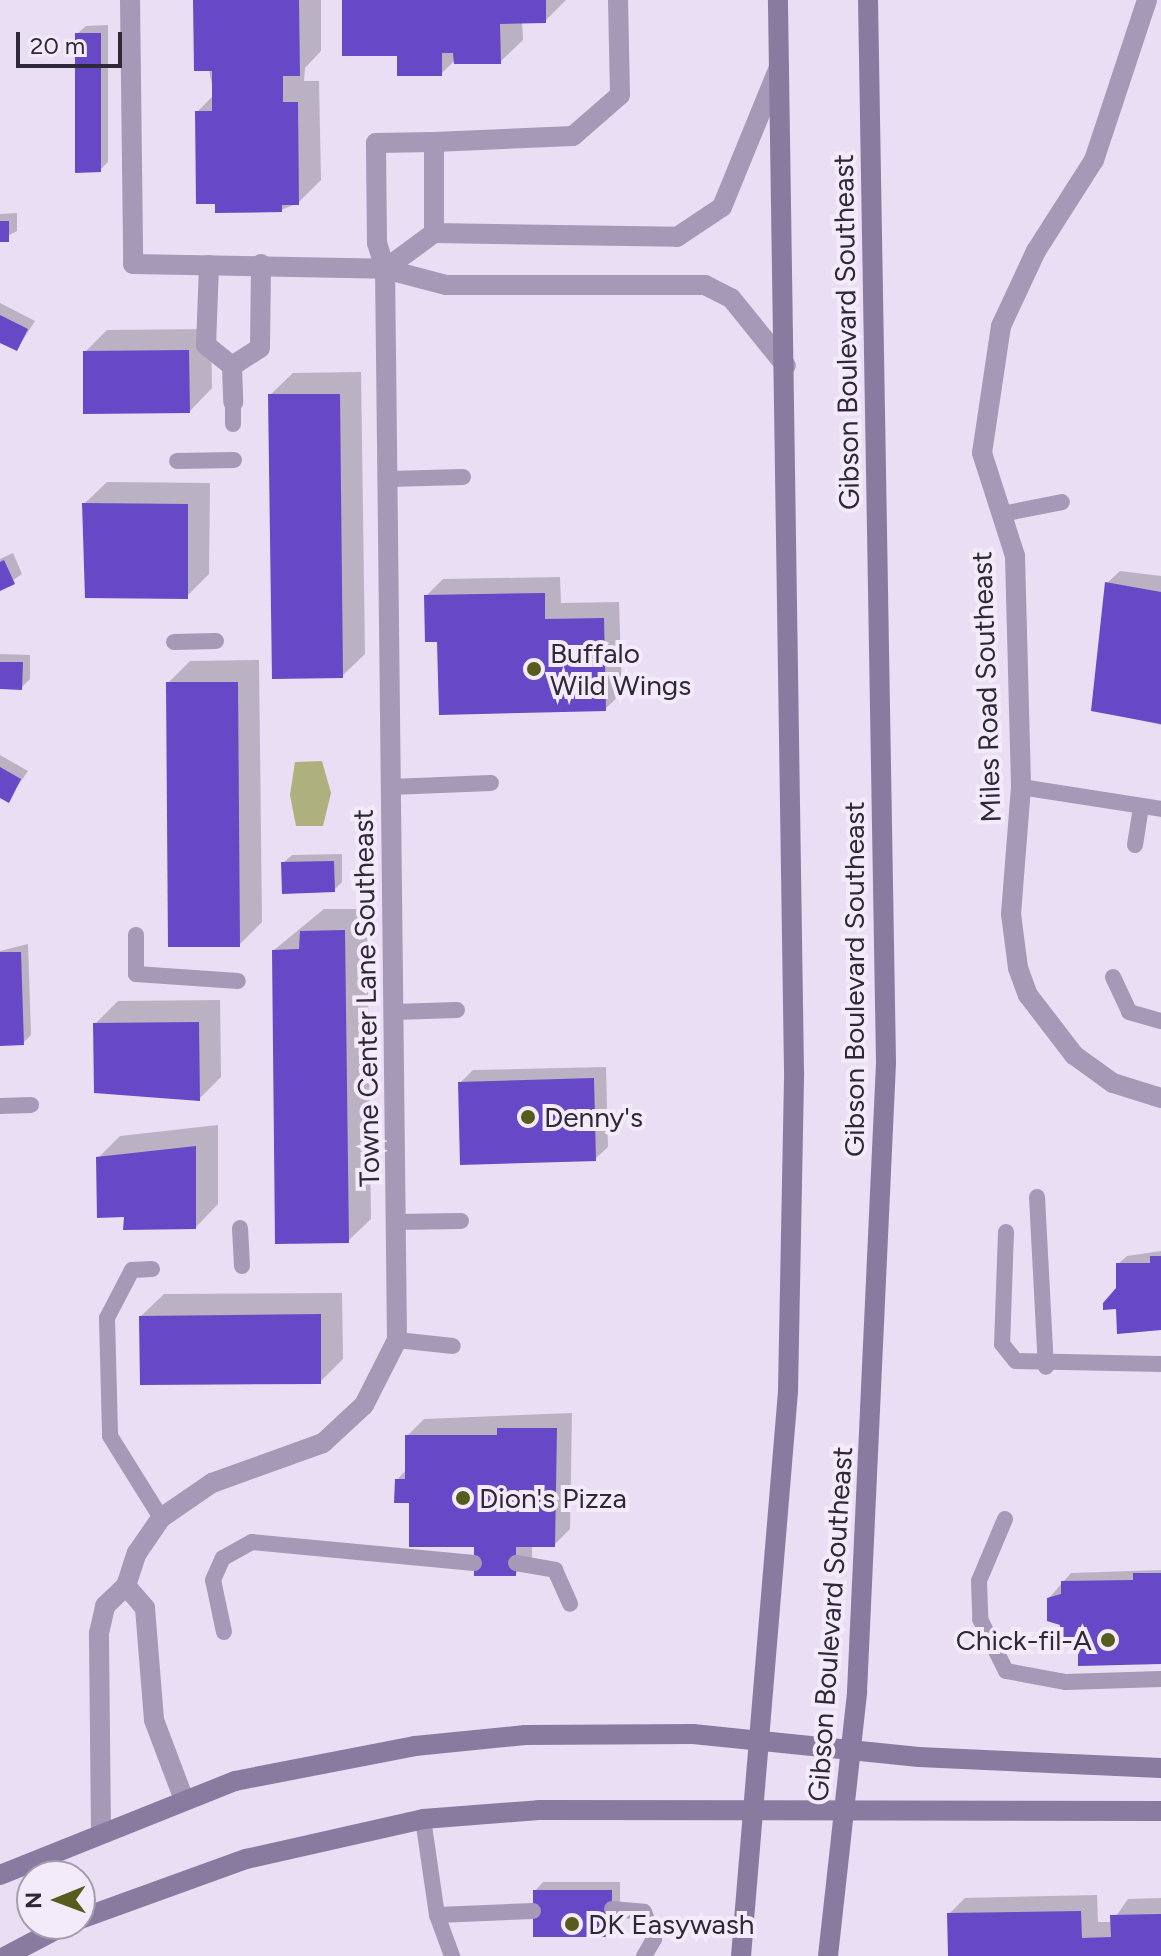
<!DOCTYPE html>
<html>
<head>
<meta charset="utf-8">
<style>
	body { margin:0 }
	#map { position:relative; width:1161px; height:1956px; overflow:hidden; background:#e9def3; font-family:Figtree,sans-serif }
	div>[style] { position:absolute }
	[style*='--x'] { left:calc(var(--x)*1px); top:calc(var(--y)*1px); width:calc(var(--w)*1px); rotate:calc(var(--a)*1deg) }
	.water>* { inset:0; background:#aeb07d }
	.shadow>* { inset:0; background:#0003 }
	.building>* { inset:0; background:#6748c7 }
	.lane>* { height:16px; margin:-8px; padding:0 8px; transform-origin:8px; border-radius:8px; background:#a698b7 }
	.street>* { height:20px; margin:-10px; padding:0 10px; transform-origin:10px; border-radius:10px; background:#a698b7 }
	.secondary>* { height:20px; margin:-10px; padding:0 10px; transform-origin:10px; border-radius:10px; background:#887b9f }
	.dots>* { width:22px; height:22px; translate:-50% -50%; box-sizing:border-box; border:4px solid #f3ebfa; border-radius:50% }
	span { translate:-50% -50%; white-space:nowrap; text-align:center; line-height:1.15; -webkit-text-stroke:8px #f3ebfa; paint-order:stroke }
	.street-label { font-size:28px; color:#2e2939 }
	.poi-label { font-size:28px; color:#2e2939 }
	.left { translate:0 -50%; text-align:left }
	.right { translate:-100% -50%; text-align:right }
	.north { position:absolute; left:16px; top:1860px; width:80px; height:80px; box-sizing:border-box; background:#f3ebfa; border:2px solid #a49dad; border-radius:50%; rotate:269deg; font-size:22px; font-weight:700; line-height:32px; text-align:center; color:#2e2939 }
	.north::after { content:''; display:block; margin:auto; width:28px; height:36px; background:#575b1e; clip-path:polygon(50% 0,100% 100%,50% 72%,0 100%) }
	.scale { position:absolute; left:16px; top:32px; width:106px; height:36px; box-sizing:border-box; border:4px solid #2e2939; border-top:0; padding-left:10px; font-size:24px; line-height:28px; white-space:nowrap; color:#2e2939; -webkit-text-stroke:6px #f3ebfa; paint-order:stroke }
</style>
</head>
<body>
<div id="map">
	<div class="water">
		<div style="clip-path:polygon(322px 761px,331px 793px,323px 826px,296px 826px,290px 795px,295px 762px)"></div>
	</div>
	<div class="shadow">
		<div style="clip-path:polygon(195px 0,321px 0,321px 51px,305px 68px,304px 81px,319px 81px,321px 180px,298px 203px,281px 210px,197px 112px,214px 95px)"></div>
		<div style="clip-path:polygon(344px 0,566px 0,545px 21px,522px 21px,523px 40px,500px 62px,456px 59px,441px 74px,399px 54px)"></div>
		<div style="clip-path:polygon(108px 25px,108px 162px,100px 170px,77px 34px,86px 26px)"></div>
		<div style="clip-path:polygon(17px 213px,17px 231px,0 240px,0 214px)"></div>
		<div style="clip-path:polygon(0 303px,35px 321px,17px 349px,0 340px)"></div>
		<div style="clip-path:polygon(211px 329px,212px 388px,190px 411px,85px 352px,107px 330px)"></div>
		<div style="clip-path:polygon(361px 372px,365px 654px,342px 676px,270px 395px,293px 373px)"></div>
		<div style="clip-path:polygon(107px 482px,210px 483px,209px 574px,187px 596px,84px 504px)"></div>
		<div style="clip-path:polygon(13px 553px,22px 574px,0 589px,0 559px)"></div>
		<div style="clip-path:polygon(1120px 571px,1161px 576px,1161px 725px,1093px 710px,1107px 583px)"></div>
		<div style="clip-path:polygon(560px 577px,561px 603px,619px 602px,622px 693px,605px 709px,439px 640px,426px 596px,443px 579px)"></div>
		<div style="clip-path:polygon(0 654px,30px 655px,30px 679px,21px 688px,0 687px)"></div>
		<div style="clip-path:polygon(259px 660px,262px 922px,239px 945px,168px 683px,190px 661px)"></div>
		<div style="clip-path:polygon(0 755px,28px 771px,8px 800px,0 796px)"></div>
		<div style="clip-path:polygon(342px 854px,342px 882px,334px 890px,283px 863px,292px 855px)"></div>
		<div style="clip-path:polygon(324px 909px,367px 909px,371px 1219px,348px 1241px,274px 950px)"></div>
		<div style="clip-path:polygon(28px 944px,31px 1035px,23px 1043px,0 1022px,0 951px)"></div>
		<div style="clip-path:polygon(220px 1000px,221px 1077px,199px 1099px,95px 1024px,118px 1001px)"></div>
		<div style="clip-path:polygon(606px 1067px,608px 1147px,595px 1159px,460px 1083px,473px 1070px)"></div>
		<div style="clip-path:polygon(218px 1125px,218px 1204px,196px 1227px,126px 1215px,98px 1158px,120px 1136px)"></div>
		<div style="clip-path:polygon(1161px 1251px,1161px 1330px,1119px 1289px,1118px 1264px,1127px 1256px)"></div>
		<div style="clip-path:polygon(342px 1293px,343px 1359px,320px 1382px,141px 1316px,164px 1294px)"></div>
		<div style="clip-path:polygon(572px 1413px,570px 1529px,554px 1545px,532px 1545px,532px 1558px,515px 1574px,411px 1501px,397px 1480px,407px 1469px,407px 1436px,424px 1419px)"></div>
		<div style="clip-path:polygon(1161px 1570px,1161px 1662px,1080px 1636px,1049px 1598px,1071px 1573px)"></div>
		<div style="clip-path:polygon(543px 1882px,620px 1882px,620px 1927px,611px 1935px,535px 1891px)"></div>
		<div style="clip-path:polygon(1097px 1895px,1098px 1922px,1112px 1922px,1128px 1899px,1161px 1898px,1161px 1956px,950px 1956px,949px 1914px,965px 1898px)"></div>
	</div>
	<div class="building">
		<div style="clip-path:polygon(193px 0,299px 0,300px 76px,283px 76px,283px 102px,298px 102px,299px 205px,282px 205px,282px 212px,215px 213px,215px 204px,196px 204px,195px 111px,212px 111px,212px 71px,194px 71px)"></div>
		<div style="clip-path:polygon(342px 0,546px 0,546px 23px,500px 24px,501px 64px,454px 64px,453px 53px,442px 53px,442px 76px,397px 76px,397px 56px,342px 56px)"></div>
		<div style="clip-path:polygon(75px 33px,101px 33px,101px 172px,75px 173px)"></div>
		<div style="clip-path:polygon(0 221px,9px 221px,9px 242px,0 242px)"></div>
		<div style="clip-path:polygon(0 315px,28px 329px,17px 351px,0 343px)"></div>
		<div style="clip-path:polygon(189px 350px,190px 413px,83px 414px,83px 351px)"></div>
		<div style="clip-path:polygon(268px 394px,340px 394px,343px 678px,272px 679px)"></div>
		<div style="clip-path:polygon(82px 503px,188px 504px,188px 599px,85px 598px)"></div>
		<div style="clip-path:polygon(4px 560px,15px 584px,0 591px,0 562px)"></div>
		<div style="clip-path:polygon(1105px 582px,1161px 592px,1161px 724px,1091px 711px)"></div>
		<div style="clip-path:polygon(545px 593px,545px 619px,604px 618px,606px 711px,439px 715px,437px 642px,425px 642px,424px 595px)"></div>
		<div style="clip-path:polygon(0 662px,23px 662px,22px 690px,0 689px)"></div>
		<div style="clip-path:polygon(166px 682px,238px 682px,240px 947px,168px 947px)"></div>
		<div style="clip-path:polygon(0 767px,21px 779px,9px 803px,0 798px)"></div>
		<div style="clip-path:polygon(334px 861px,335px 892px,282px 894px,281px 862px)"></div>
		<div style="clip-path:polygon(345px 930px,349px 1243px,275px 1244px,272px 950px,299px 949px,300px 931px)"></div>
		<div style="clip-path:polygon(0 952px,21px 952px,24px 1045px,0 1046px)"></div>
		<div style="clip-path:polygon(199px 1022px,200px 1101px,94px 1093px,93px 1023px)"></div>
		<div style="clip-path:polygon(594px 1078px,596px 1161px,460px 1165px,458px 1082px)"></div>
		<div style="clip-path:polygon(196px 1146px,196px 1229px,123px 1230px,124px 1217px,97px 1218px,96px 1157px)"></div>
		<div style="clip-path:polygon(1150px 1256px,1161px 1256px,1161px 1330px,1117px 1334px,1116px 1309px,1103px 1310px,1103px 1303px,1116px 1288px,1116px 1263px,1150px 1263px)"></div>
		<div style="clip-path:polygon(321px 1314px,321px 1384px,140px 1385px,139px 1316px)"></div>
		<div style="clip-path:polygon(497px 1428px,557px 1428px,555px 1547px,516px 1547px,516px 1576px,474px 1576px,474px 1547px,409px 1547px,409px 1503px,394px 1503px,395px 1479px,405px 1479px,405px 1435px,497px 1435px)"></div>
		<div style="clip-path:polygon(1133px 1573px,1161px 1573px,1161px 1664px,1078px 1666px,1078px 1638px,1060px 1638px,1060px 1625px,1047px 1621px,1047px 1598px,1061px 1594px,1061px 1581px,1133px 1580px)"></div>
		<div style="clip-path:polygon(533px 1890px,612px 1890px,612px 1937px,533px 1937px)"></div>
		<div style="clip-path:polygon(1081px 1911px,1082px 1938px,1111px 1937px,1110px 1915px,1161px 1914px,1161px 1956px,948px 1956px,947px 1913px)"></div>
	</div>
	<div class="lane">
		<div style="--x:233;--y:402;--w:22;--a:90"></div>
		<div style="--x:177;--y:461;--w:57;--a:-1"></div>
		<div style="--x:389;--y:479;--w:74;--a:-1.5"></div>
		<div style="--x:1002;--y:514;--w:61;--a:-11.3"></div>
		<div style="--x:174;--y:642;--w:42;--a:-1.4"></div>
		<div style="--x:391;--y:787;--w:100;--a:-2.3"></div>
		<div style="--x:1021;--y:787;--w:142;--a:8.9"></div>
		<div style="--x:1135;--y:845;--w:39;--a:-81"></div>
		<div style="--x:136;--y:935;--w:39;--a:90"></div>
		<div style="--x:136;--y:974;--w:102;--a:3.9"></div>
		<div style="--x:1113;--y:977;--w:38;--a:65"></div>
		<div style="--x:1129;--y:1012;--w:33;--a:16"></div>
		<div style="--x:394;--y:1012;--w:63;--a:-1.8"></div>
		<div style="--x:0;--y:1106;--w:31;--a:-2"></div>
		<div style="--x:1037;--y:1197;--w:170;--a:87"></div>
		<div style="--x:396;--y:1222;--w:65;--a:-0.9"></div>
		<div style="--x:240;--y:1228;--w:38;--a:87"></div>
		<div style="--x:1006;--y:1232;--w:112;--a:92"></div>
		<div style="--x:1002;--y:1344;--w:22;--a:51"></div>
		<div style="--x:1016;--y:1361;--w:145;--a:1.2"></div>
		<div style="--x:152;--y:1269;--w:20;--a:177"></div>
		<div style="--x:132;--y:1270;--w:54;--a:117.5"></div>
		<div style="--x:107;--y:1318;--w:118;--a:88.5"></div>
		<div style="--x:110;--y:1436;--w:97;--a:58.1"></div>
		<div style="--x:397;--y:1340;--w:56;--a:6.1"></div>
		<div style="--x:1005;--y:1519;--w:67;--a:112.8"></div>
		<div style="--x:979;--y:1581;--w:38;--a:88"></div>
		<div style="--x:980;--y:1619;--w:58;--a:63.4"></div>
		<div style="--x:1006;--y:1671;--w:61;--a:10.4"></div>
		<div style="--x:1066;--y:1682;--w:95;--a:-1.8"></div>
		<div style="--x:516;--y:1563;--w:40;--a:10"></div>
		<div style="--x:555;--y:1570;--w:37;--a:66"></div>
		<div style="--x:224;--y:1632;--w:53;--a:-101.9"></div>
		<div style="--x:213;--y:1580;--w:24;--a:-66"></div>
		<div style="--x:223;--y:1558;--w:33;--a:-29"></div>
		<div style="--x:252;--y:1542;--w:223;--a:5.4"></div>
		<div style="--x:423;--y:1819;--w:97;--a:81.7"></div>
		<div style="--x:437;--y:1915;--w:44;--a:69.9"></div>
		<div style="--x:612;--y:1909;--w:32;--a:5"></div>
		<div style="--x:644;--y:1912;--w:29;--a:70"></div>
		<div style="--x:654;--y:1939;--w:20;--a:120"></div>
		<div style="--x:437;--y:1915;--w:96;--a:-2.4"></div>
	</div>
	<div class="street">
		<div style="--x:130;--y:0;--w:264;--a:89.3"></div>
		<div style="--x:133;--y:264;--w:252;--a:1.1"></div>
		<div style="--x:385;--y:269;--w:63;--a:14.7"></div>
		<div style="--x:446;--y:285;--w:259;--a:0"></div>
		<div style="--x:705;--y:285;--w:29;--a:27"></div>
		<div style="--x:731;--y:298;--w:87;--a:51"></div>
		<div style="--x:1147;--y:0;--w:169;--a:108.3"></div>
		<div style="--x:1094;--y:160;--w:108;--a:122.5"></div>
		<div style="--x:1036;--y:251;--w:83;--a:115"></div>
		<div style="--x:1001;--y:326;--w:128;--a:98.5"></div>
		<div style="--x:982;--y:453;--w:108;--a:72.2"></div>
		<div style="--x:1015;--y:556;--w:231;--a:88.5"></div>
		<div style="--x:1021;--y:787;--w:127;--a:94.5"></div>
		<div style="--x:1011;--y:914;--w:54;--a:82.6"></div>
		<div style="--x:1018;--y:968;--w:29;--a:70"></div>
		<div style="--x:1028;--y:995;--w:76;--a:52.5"></div>
		<div style="--x:1074;--y:1055;--w:48;--a:35.7"></div>
		<div style="--x:1113;--y:1083;--w:50;--a:17.4"></div>
		<div style="--x:434;--y:142;--w:139;--a:-2.5"></div>
		<div style="--x:573;--y:136;--w:62;--a:-41.1"></div>
		<div style="--x:620;--y:95;--w:95;--a:-91.2"></div>
		<div style="--x:434;--y:233;--w:243;--a:0.9"></div>
		<div style="--x:677;--y:237;--w:54;--a:-33.7"></div>
		<div style="--x:722;--y:207;--w:151;--a:-67.8"></div>
		<div style="--x:209;--y:265;--w:80;--a:92.1"></div>
		<div style="--x:206;--y:345;--w:33;--a:39"></div>
		<div style="--x:232;--y:366;--w:33;--a:-33"></div>
		<div style="--x:260;--y:348;--w:84;--a:-89.3"></div>
		<div style="--x:385;--y:269;--w:27;--a:-107"></div>
		<div style="--x:377;--y:243;--w:100;--a:-90.6"></div>
		<div style="--x:376;--y:143;--w:58;--a:-1"></div>
		<div style="--x:434;--y:142;--w:91;--a:90"></div>
		<div style="--x:232;--y:366;--w:36;--a:88"></div>
		<div style="--x:126;--y:1586;--w:29;--a:49"></div>
		<div style="--x:145;--y:1608;--w:112;--a:85.4"></div>
		<div style="--x:154;--y:1720;--w:85;--a:69.4"></div>
		<div style="--x:101;--y:1831;--w:198;--a:-90.6"></div>
		<div style="--x:99;--y:1633;--w:28;--a:-77"></div>
		<div style="--x:105;--y:1606;--w:29;--a:-44"></div>
		<div style="--x:126;--y:1586;--w:35;--a:-72"></div>
		<div style="--x:137;--y:1553;--w:42;--a:-55.6"></div>
		<div style="--x:161;--y:1518;--w:62;--a:-34.5"></div>
		<div style="--x:212;--y:1483;--w:118;--a:-19.8"></div>
		<div style="--x:323;--y:1443;--w:56;--a:-42.8"></div>
		<div style="--x:364;--y:1405;--w:73;--a:-63.1"></div>
		<div style="--x:397;--y:1340;--w:1071;--a:-90.64"></div>
		<div style="--x:385;--y:269;--w:61;--a:-36.3"></div>
	</div>
	<div class="secondary">
		<div style="--x:0;--y:1875;--w:253;--a:-21.8"></div>
		<div style="--x:235;--y:1781;--w:183;--a:-11"></div>
		<div style="--x:415;--y:1746;--w:111;--a:-5.7"></div>
		<div style="--x:525;--y:1735;--w:168;--a:-0.3"></div>
		<div style="--x:693;--y:1734;--w:227;--a:5.8"></div>
		<div style="--x:919;--y:1757;--w:242;--a:2.6"></div>
		<div style="--x:80;--y:1919;--w:177;--a:-19.9"></div>
		<div style="--x:246;--y:1859;--w:181;--a:-12.7"></div>
		<div style="--x:423;--y:1819;--w:116;--a:-4.4"></div>
		<div style="--x:539;--y:1810;--w:622;--a:0.09"></div>
		<div style="--x:6;--y:1956;--w:69;--a:-27.7"></div>
		<div style="--x:741;--y:1956;--w:567;--a:-85.24"></div>
		<div style="--x:788;--y:1391;--w:320;--a:-88.9"></div>
		<div style="--x:794;--y:1071;--w:1071;--a:-90.86"></div>
		<div style="--x:828;--y:1956;--w:266;--a:-83.7"></div>
		<div style="--x:857;--y:1692;--w:631;--a:-87.36"></div>
		<div style="--x:886;--y:1062;--w:1062;--a:-90.97"></div>
	</div>
	<div class="dots">
		<div style="left:534px;top:669px;background:#575b1e"></div>
		<div style="left:528px;top:1117px;background:#575b1e"></div>
		<div style="left:463px;top:1498px;background:#575b1e"></div>
		<div style="left:1108px;top:1640px;background:#575b1e"></div>
		<div style="left:572px;top:1924px;background:#575b1e"></div>
	</div>
	<div class="street-label">
		<span style="left:846px;top:332px;rotate:-91deg">Gibson Boulevard Southeast</span>
		<span style="left:986px;top:687px;rotate:-92deg">Miles Road Southeast</span>
		<span style="left:854px;top:979px;rotate:-90deg">Gibson Boulevard Southeast</span>
		<span style="left:366px;top:998px;rotate:-91deg">Towne Center Lane Southeast</span>
		<span style="left:830px;top:1624px;rotate:-86deg">Gibson Boulevard Southeast</span>
	</div>
	<div class="poi-label">
		<span class="left" style="left:550px;top:669px">Buffalo<br>Wild Wings</span>
		<span class="left" style="left:544px;top:1117px">Denny's</span>
		<span class="left" style="left:479px;top:1498px">Dion's Pizza</span>
		<span class="right" style="left:1092px;top:1640px">Chick-fil-A</span>
		<span class="left" style="left:588px;top:1924px">DK Easywash</span>
	</div>
	<div class="north">N</div>
	<div class="scale">20 m</div>
</div>
</body>
</html>
